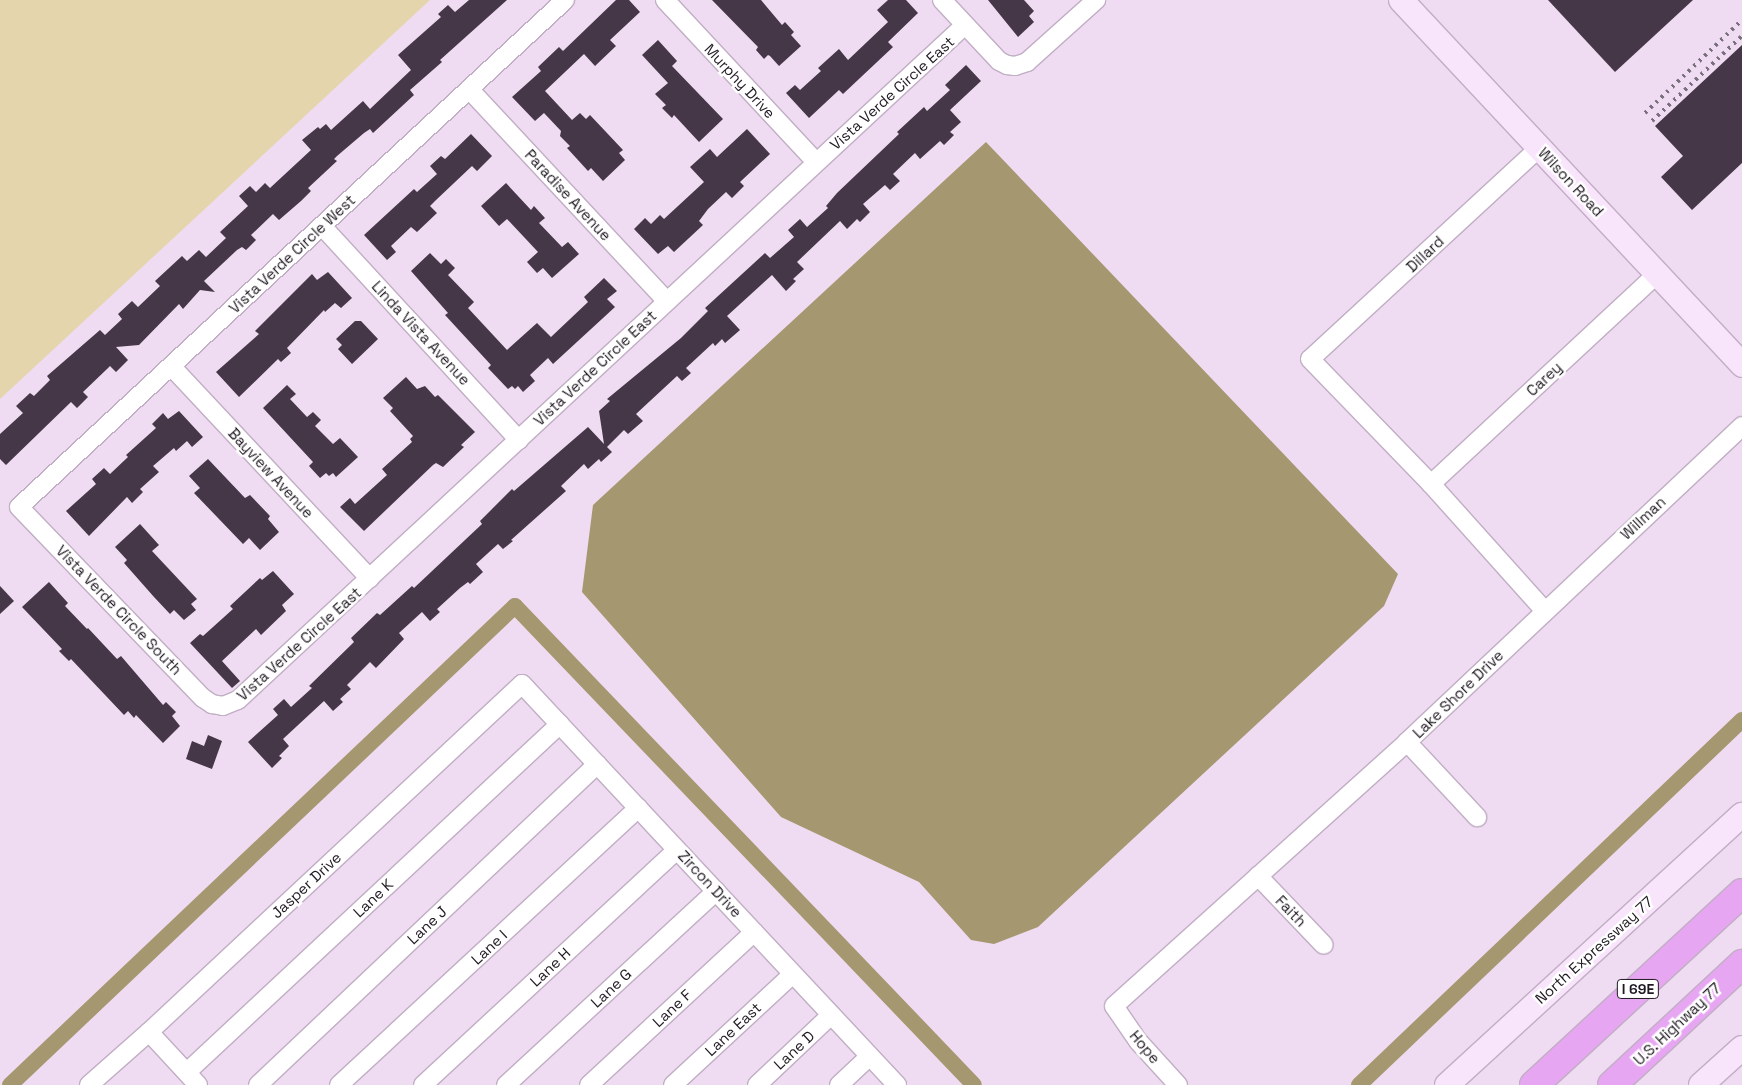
<!DOCTYPE html>
<html>
<head>
<meta charset="utf-8">
<style>
	body { margin:0 }
	#map { position:relative; width:1742px; height:1085px; overflow:hidden; background:#efdcf2; font-family:"Space Grotesk",sans-serif }
	div>[style] { position:absolute }
	[style*='--x'] { left:calc(var(--x)*1px); top:calc(var(--y)*1px); width:calc(var(--w)*1px); rotate:calc(var(--a)*1deg) }
	.green>* { inset:0; background:#e4d5ac }
	.water>* { inset:0; background:#a5976f }
	.canal>* { height:16px; margin:-8px; padding:0 8px; transform-origin:8px; border-radius:8px; background:#a5976f }
	.building>* { inset:0; background:#453648 }
	.roads { filter:drop-shadow(1px 0 #c1aec4) drop-shadow(-1px 0 #c1aec4) drop-shadow(0 1px #c1aec4) drop-shadow(0 -1px #c1aec4) }
	.minor>* { height:18px; margin:-9px; padding:0 9px; transform-origin:9px; border-radius:9px; background:#fff }
	.secondary>* { height:24px; margin:-12px; padding:0 12px; transform-origin:12px; border-radius:12px; background:#f8e4fb }
	.motorway>* { height:28px; margin:-14px; padding:0 14px; transform-origin:14px; border-radius:14px; background:#e7a6f2 }
	.rail>* { height:4px; margin-top:-2px; transform-origin:0; background:repeating-linear-gradient(90deg,#7a6f7d 0 2.5px,transparent 0 7.5px) }
	span { translate:-50% -50%; white-space:nowrap; text-align:center; line-height:1.15; -webkit-text-stroke:5px #fff; paint-order:stroke }
	.shield-label span { padding:1px 4px; background:#fff; border:1px solid; border-radius:4px; -webkit-text-stroke-width:0 }
	.shield-label { font-size:14px; color:#1f1921; font-weight:700 }
	.street-label { font-size:15px; color:#1f1921 }
</style>
</head>
<body>
<div id="map">
	<div class="green">
		<div style="clip-path:polygon(0 0,430px 0,0 399px)"></div>
	</div>
	<div class="water">
		<div style="clip-path:polygon(986px 142px,1398px 574px,1384px 606px,1038px 927px,994px 944px,971px 940px,919px 882px,781px 817px,582px 592px,593px 505px)"></div>
	</div>
	<div class="canal">
		<div style="--x:10;--y:1085;--w:696;--a:-43.49"></div>
		<div style="--x:515;--y:606;--w:663;--a:46.22"></div>
		<div style="--x:1359;--y:1085;--w:529;--a:-43.62"></div>
	</div>
	<div class="building">
		<div style="clip-path:polygon(469px 0,507px 0,440px 60px,442px 62px,410px 90px,414px 95px,373px 133px,370px 129px,364px 133px,337px 156px,334px 159px,337px 161px,308px 188px,311px 191px,301px 201px,279px 220px,273px 214px,251px 235px,256px 240px,246px 250px,242px 247px,237px 250px,204px 281px,215px 292px,200px 290px,183px 309px,179px 304px,139px 345px,116px 347px,128px 360px,116px 372px,110px 366px,107px 369px,83px 392px,88px 397px,77px 408px,71px 402px,6px 465px,0 459px,0 434px,23px 413px,16px 406px,30px 393px,34px 396px,50px 380px,47px 376px,100px 330px,105px 335px,122px 319px,118px 314px,132px 301px,138px 307px,160px 286px,155px 281px,182px 256px,187px 261px,199px 250px,206px 257px,226px 238px,220px 232px,248px 206px,239px 196px,250px 186px,256px 192px,265px 183px,270px 188px,311px 150px,302px 140px,318px 127px,320px 129px,326px 124px,331px 130px,363px 101px,370px 109px,411px 70px,398px 55px,441px 17px,438px 14px,448px 5px,455px 12px)"></div>
		<div style="clip-path:polygon(616px 0,629px 0,640px 12px,610px 40px,616px 46px,595px 66px,584px 54px,545px 91px,572px 120px,580px 113px,586px 119px,590px 115px,623px 150px,619px 153px,625px 160px,603px 181px,591px 168px,588px 171px,567px 148px,570px 146px,560px 136px,561px 131px,544px 113px,535px 121px,512px 97px,541px 71px,538px 67px,559px 47px,563px 51px)"></div>
		<div style="clip-path:polygon(712px 0,761px 0,782px 25px,785px 22px,794px 32px,791px 35px,801px 46px,779px 66px,770px 56px,768px 55px,764px 59px,756px 50px,758px 47px)"></div>
		<div style="clip-path:polygon(888px 0,906px 0,918px 13px,888px 42px,893px 47px,843px 94px,839px 90px,809px 118px,786px 93px,795px 85px,800px 90px,821px 71px,818px 68px,839px 49px,848px 60px,888px 22px,877px 10px)"></div>
		<div style="clip-path:polygon(988px 0,1024px 0,1034px 11px,1029px 16px,1034px 22px,1018px 37px)"></div>
		<div style="clip-path:polygon(1548px 0,1693px 0,1615px 72px)"></div>
		<div style="clip-path:polygon(658px 40px,677px 61px,672px 66px,723px 119px,699px 142px,674px 115px,672px 118px,662px 108px,666px 105px,655px 94px,668px 83px,642px 55px)"></div>
		<div style="clip-path:polygon(1742px 45px,1742px 163px,1692px 210px,1661px 177px,1683px 156px,1655px 126px)"></div>
		<div style="clip-path:polygon(966px 65px,981px 81px,950px 110px,961px 122px,950px 132px,954px 135px,944px 145px,940px 141px,920px 159px,915px 153px,893px 174px,900px 181px,890px 190px,885px 185px,863px 204px,870px 212px,860px 222px,857px 219px,847px 229px,840px 221px,797px 262px,804px 269px,793px 279px,796px 281px,786px 291px,772px 275px,727px 316px,740px 330px,725px 343px,722px 339px,715px 346px,713px 343px,686px 368px,691px 373px,682px 381px,677px 376px,636px 414px,643px 421px,628px 434px,624px 430px,607px 447px,612px 452px,601px 462px,599px 459px,588px 469px,584px 464px,561px 486px,566px 491px,511px 540px,513px 541px,503px 549px,498px 544px,476px 564px,483px 572px,470px 584px,468px 582px,460px 588px,437px 609px,440px 612px,430px 621px,422px 612px,399px 633px,404px 639px,376px 668px,370px 662px,347px 685px,351px 689px,340px 699px,343px 702px,333px 711px,324px 701px,283px 739px,289px 746px,279px 756px,282px 758px,272px 768px,248px 742px,278px 715px,273px 709px,284px 699px,291px 707px,312px 688px,309px 686px,354px 642px,351px 638px,377px 613px,380px 615px,412px 586px,414px 588px,482px 524px,480px 521px,512px 489px,514px 491px,588px 427px,604px 444px,599px 411px,610px 401px,607px 399px,681px 338px,708px 311px,705px 308px,765px 253px,770px 258px,794px 237px,788px 230px,800px 219px,807px 227px,828px 208px,826px 206px,837px 193px,899px 134px,897px 132px,924px 107px,927px 111px,950px 90px,945px 85px)"></div>
		<div style="clip-path:polygon(747px 129px,770px 154px,740px 182px,744px 186px,732px 198px,726px 192px,708px 209px,699px 221px,703px 225px,674px 252px,668px 246px,658px 254px,634px 229px,645px 218px,651px 224px,660px 215px,664px 219px,704px 182px,690px 167px,710px 149px,717px 157px)"></div>
		<div style="clip-path:polygon(471px 134px,492px 156px,477px 171px,472px 166px,435px 201px,430px 206px,437px 213px,417px 232px,411px 227px,391px 246px,396px 252px,387px 260px,364px 235px,414px 189px,417px 192px,437px 174px,430px 166px,441px 156px,445px 159px)"></div>
		<div style="clip-path:polygon(506px 183px,531px 210px,534px 206px,545px 218px,539px 223px,562px 247px,568px 242px,579px 254px,552px 278px,543px 268px,537px 273px,527px 262px,538px 252px,507px 219px,499px 226px,481px 206px)"></div>
		<div style="clip-path:polygon(430px 253px,441px 264px,446px 259px,455px 268px,448px 275px,474px 302px,468px 308px,507px 350px,537px 323px,551px 337px,588px 302px,584px 297px,604px 278px,617px 291px,607px 299px,615px 307px,553px 364px,548px 358px,530px 375px,535px 381px,523px 392px,518px 386px,515px 389px,512px 386px,508px 389px,488px 368px,491px 365px,445px 315px,448px 313px,411px 271px)"></div>
		<div style="clip-path:polygon(328px 272px,352px 298px,341px 308px,335px 303px,325px 312px,324px 310px,287px 348px,291px 353px,281px 362px,278px 359px,239px 397px,216px 372px,259px 334px,255px 331px,312px 274px,317px 280px)"></div>
		<div style="clip-path:polygon(355px 321px,361px 321px,378px 339px,352px 364px,338px 349px,342px 345px,336px 339px)"></div>
		<div style="clip-path:polygon(406px 377px,417px 389px,425px 386px,435px 397px,438px 395px,475px 432px,461px 445px,464px 447px,443px 467px,436px 463px,433px 465px,364px 531px,340px 507px,350px 498px,355px 504px,387px 475px,382px 469px,412px 442px,410px 439px,413px 436px,390px 411px,393px 408px,383px 398px)"></div>
		<div style="clip-path:polygon(287px 385px,296px 394px,290px 399px,307px 417px,313px 412px,321px 420px,315px 426px,333px 444px,340px 438px,358px 457px,336px 477px,333px 473px,329px 476px,326px 473px,320px 478px,309px 466px,313px 462px,263px 408px)"></div>
		<div style="clip-path:polygon(179px 411px,203px 437px,192px 447px,187px 441px,176px 451px,174px 448px,153px 466px,159px 472px,140px 489px,143px 492px,132px 503px,127px 497px,89px 536px,66px 511px,96px 484px,92px 479px,104px 468px,110px 474px,128px 457px,126px 455px,156px 428px,152px 424px,163px 413px,168px 419px)"></div>
		<div style="clip-path:polygon(208px 459px,245px 498px,250px 495px,270px 516px,268px 519px,279px 532px,260px 550px,249px 538px,243px 544px,194px 493px,200px 488px,189px 476px)"></div>
		<div style="clip-path:polygon(140px 524px,159px 545px,152px 551px,197px 599px,191px 604px,196px 610px,184px 620px,174px 610px,170px 614px,154px 597px,124px 563px,127px 560px,115px 547px)"></div>
		<div style="clip-path:polygon(273px 571px,294px 594px,282px 605px,286px 611px,261px 635px,256px 629px,222px 661px,240px 681px,232px 688px,190px 643px,200px 634px,203px 636px,233px 609px,230px 606px,260px 578px,262px 580px)"></div>
		<div style="clip-path:polygon(49px 582px,68px 603px,65px 606px,87px 629px,88px 628px,117px 659px,121px 656px,163px 705px,166px 702px,176px 712px,172px 716px,180px 726px,163px 743px,136px 715px,134px 718px,128px 711px,124px 715px,71px 659px,69px 661px,59px 651px,62px 649px,22px 607px)"></div>
		<div style="clip-path:polygon(0 586px,14px 601px,0 614px)"></div>
		<div style="clip-path:polygon(208px 735px,222px 741px,212px 769px,186px 759px,192px 741px,204px 746px)"></div>
	</div>
	<div class="roads">
		<div class="minor">
			<div style="--x:565;--y:0;--w:745;--a:137.12"></div>
			<div style="--x:19;--y:507;--w:265;--a:46.1"></div>
			<div style="--x:203;--y:698;--w:11;--a:34"></div>
			<div style="--x:212;--y:704;--w:11;--a:10"></div>
			<div style="--x:223;--y:706;--w:16;--a:-22"></div>
			<div style="--x:238;--y:700;--w:992;--a:-42.88"></div>
			<div style="--x:665;--y:0;--w:221;--a:47"></div>
			<div style="--x:942;--y:0;--w:83;--a:46.9"></div>
			<div style="--x:999;--y:61;--w:9;--a:27"></div>
			<div style="--x:1007;--y:65;--w:8;--a:7"></div>
			<div style="--x:1015;--y:66;--w:13;--a:-18"></div>
			<div style="--x:1027;--y:62;--w:93;--a:-41.9"></div>
			<div style="--x:469;--y:89;--w:290;--a:47"></div>
			<div style="--x:1539;--y:148;--w:311;--a:137.3"></div>
			<div style="--x:1310;--y:359;--w:174;--a:45.9"></div>
			<div style="--x:1431;--y:484;--w:171;--a:48.1"></div>
			<div style="--x:322;--y:226;--w:291;--a:47.4"></div>
			<div style="--x:171;--y:366;--w:291;--a:46.9"></div>
			<div style="--x:1431;--y:484;--w:309;--a:-42.9"></div>
			<div style="--x:1407;--y:742;--w:103;--a:47"></div>
			<div style="--x:1258;--y:876;--w:95;--a:46.3"></div>
			<div style="--x:149;--y:1032;--w:72;--a:47.2"></div>
			<div style="--x:187;--y:1072;--w:510;--a:-43.01"></div>
			<div style="--x:89;--y:1085;--w:80;--a:-41.5"></div>
			<div style="--x:149;--y:1032;--w:510;--a:-43.01"></div>
			<div style="--x:522;--y:684;--w:549;--a:46.92"></div>
			<div style="--x:258;--y:1085;--w:467;--a:-43.4"></div>
			<div style="--x:339;--y:1085;--w:408;--a:-42.8"></div>
			<div style="--x:423;--y:1085;--w:346;--a:-42.8"></div>
			<div style="--x:506;--y:1085;--w:286;--a:-42.7"></div>
			<div style="--x:589;--y:1085;--w:225;--a:-42.8"></div>
			<div style="--x:673;--y:1085;--w:163;--a:-42.8"></div>
			<div style="--x:757;--y:1085;--w:102;--a:-43.4"></div>
			<div style="--x:839;--y:1085;--w:42;--a:-43.1"></div>
			<div style="--x:1178;--y:1085;--w:59;--a:-132.3"></div>
			<div style="--x:1138;--y:1041;--w:42;--a:-124.4"></div>
			<div style="--x:1114;--y:1006;--w:394;--a:-42"></div>
			<div style="--x:1407;--y:742;--w:461;--a:-43.3"></div>
		</div>
		<div class="secondary">
			<div style="--x:1401;--y:0;--w:500;--a:46.9"></div>
			<div style="--x:1447;--y:1085;--w:400;--a:-42.5"></div>
			<div style="--x:1701;--y:1085;--w:55;--a:-42.1"></div>
		</div>
		<div class="motorway">
			<div style="--x:1534;--y:1085;--w:283;--a:-42.7"></div>
			<div style="--x:1612;--y:1085;--w:178;--a:-42.9"></div>
		</div>
	</div>
	<div class="rail">
		<div style="--x:1645;--y:113;--w:134;--a:-43.8"></div>
		<div style="--x:1652;--y:121;--w:124;--a:-43.4"></div>
	</div>
	<div class="shield-label">
		<span style="left:1638px;top:989px">I 69E</span>
	</div>
	<div class="street-label">
		<span style="left:740px;top:81px;rotate:47deg">Murphy Drive</span>
		<span style="left:892px;top:93px;rotate:-42deg">Vista Verde Circle East</span>
		<span style="left:1571px;top:182px;rotate:47deg">Wilson Road</span>
		<span style="left:568px;top:195px;rotate:47deg">Paradise Avenue</span>
		<span style="left:292px;top:254px;rotate:-43deg">Vista Verde Circle West</span>
		<span style="left:1425px;top:254px;rotate:-43deg">Dillard</span>
		<span style="left:421px;top:333px;rotate:47deg">Linda Vista Avenue</span>
		<span style="left:595px;top:368px;rotate:-43deg">Vista Verde Circle East</span>
		<span style="left:1544px;top:379px;rotate:-43deg">Carey</span>
		<span style="left:271px;top:473px;rotate:47deg">Bayview Avenue</span>
		<span style="left:1643px;top:518px;rotate:-43deg">Willman</span>
		<span style="left:119px;top:610px;rotate:46deg">Vista Verde Circle South</span>
		<span style="left:299px;top:644px;rotate:-42deg">Vista Verde Circle East</span>
		<span style="left:1458px;top:694px;rotate:-44deg">Lake Shore Drive</span>
		<span style="left:710px;top:884px;rotate:47deg">Zircon Drive</span>
		<span style="left:306px;top:885px;rotate:-43deg">Jasper Drive</span>
		<span style="left:373px;top:898px;rotate:-43deg">Lane K</span>
		<span style="left:1291px;top:911px;rotate:46deg">Faith</span>
		<span style="left:427px;top:925px;rotate:-43deg">Lane J</span>
		<span style="left:489px;top:947px;rotate:-43deg">Lane I</span>
		<span style="left:1594px;top:950px;rotate:-42deg">North Expressway 77</span>
		<span style="left:550px;top:967px;rotate:-43deg">Lane H</span>
		<span style="left:611px;top:988px;rotate:-43deg">Lane G</span>
		<span style="left:672px;top:1008px;rotate:-43deg">Lane F</span>
		<span style="left:1677px;top:1024px;rotate:-43deg">U.S. Highway 77</span>
		<span style="left:733px;top:1029px;rotate:-43deg">Lane East</span>
		<span style="left:1145px;top:1047px;rotate:50deg">Hope</span>
		<span style="left:794px;top:1050px;rotate:-43deg">Lane D</span>
	</div>
</div>
</body>
</html>
